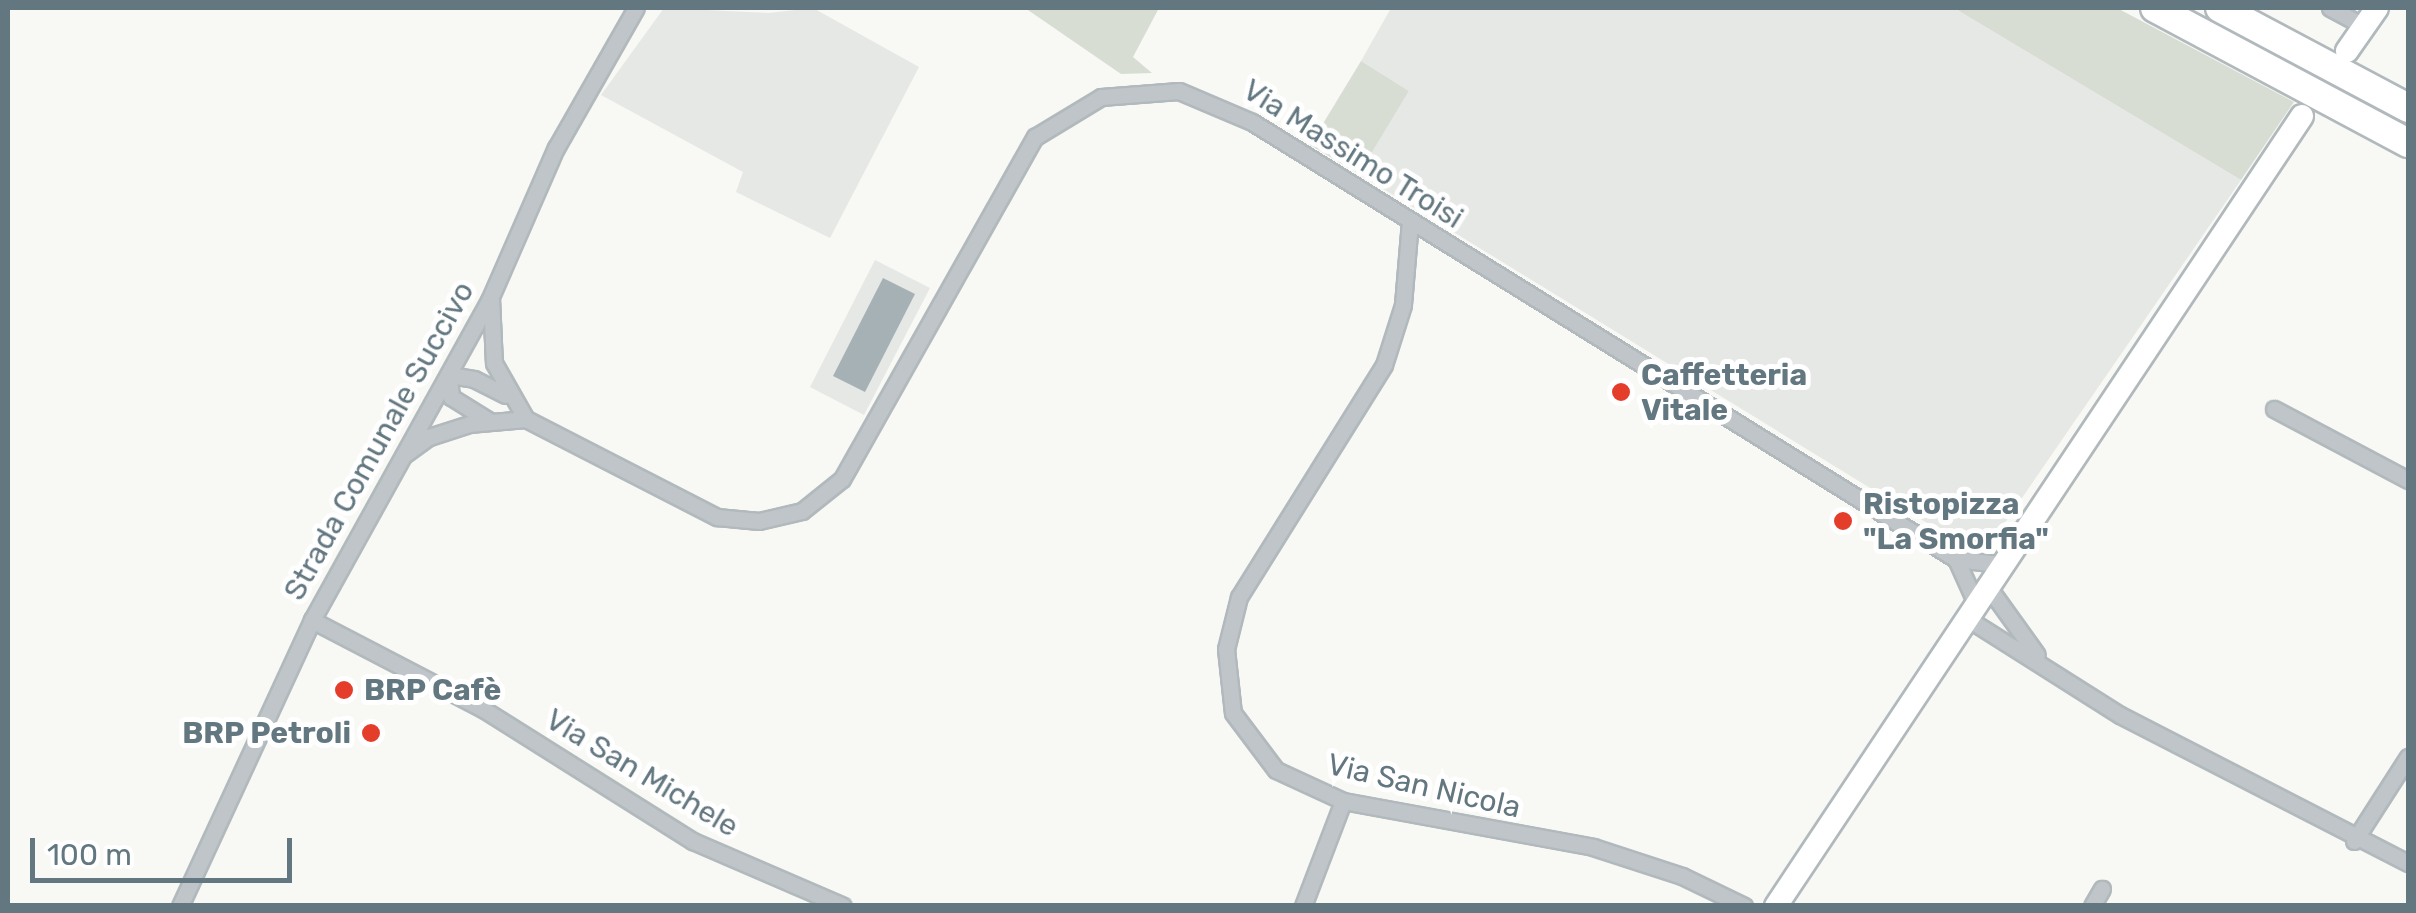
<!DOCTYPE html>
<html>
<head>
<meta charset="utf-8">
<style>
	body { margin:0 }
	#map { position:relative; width:2416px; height:913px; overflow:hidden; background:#f8f8f5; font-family:Rubik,sans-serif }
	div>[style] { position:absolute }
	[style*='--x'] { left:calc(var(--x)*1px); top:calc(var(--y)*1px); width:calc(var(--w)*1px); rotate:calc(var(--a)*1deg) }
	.built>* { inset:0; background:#e6e8e6 }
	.green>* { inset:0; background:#d8ddd4 }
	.building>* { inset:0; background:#a6b1b5 }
	.roads { filter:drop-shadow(2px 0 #b1b9bc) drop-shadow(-2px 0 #b1b9bc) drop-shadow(0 2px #b1b9bc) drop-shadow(0 -2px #b1b9bc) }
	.street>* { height:15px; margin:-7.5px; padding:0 7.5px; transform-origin:7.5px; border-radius:7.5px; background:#bfc5c8 }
	.secondary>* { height:22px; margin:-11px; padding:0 11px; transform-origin:11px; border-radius:11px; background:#fff }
	.highway>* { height:28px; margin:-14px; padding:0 14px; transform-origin:14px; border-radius:14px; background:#fff }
	.dots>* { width:28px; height:28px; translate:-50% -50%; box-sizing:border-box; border:5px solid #fff; border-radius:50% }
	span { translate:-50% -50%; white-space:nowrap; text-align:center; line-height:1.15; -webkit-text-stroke:10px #fff; paint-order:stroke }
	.street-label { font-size:30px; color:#637780 }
	.poi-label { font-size:30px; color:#637780; font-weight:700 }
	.left { translate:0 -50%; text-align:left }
	.right { translate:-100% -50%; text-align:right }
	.frame { position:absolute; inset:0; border:10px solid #637780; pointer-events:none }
	.scale { position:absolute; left:30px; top:838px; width:262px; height:45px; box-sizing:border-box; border:5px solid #637780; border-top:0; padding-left:12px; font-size:30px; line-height:35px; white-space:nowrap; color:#637780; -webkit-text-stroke:8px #fff; paint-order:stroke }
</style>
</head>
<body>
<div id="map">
	<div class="built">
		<div style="clip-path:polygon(664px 8px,769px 13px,813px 8px,919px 67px,830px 238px,736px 192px,743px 172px,601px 95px)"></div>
		<div style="clip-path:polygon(1391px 8px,1954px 8px,2241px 180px,1984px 553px,1976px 553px,1359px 174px,1409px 91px,1361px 61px)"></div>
		<div style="clip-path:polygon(875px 260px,930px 288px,864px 415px,810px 387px)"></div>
	</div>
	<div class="green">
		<div style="clip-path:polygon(1025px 8px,1159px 8px,1133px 57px,1152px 73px,1121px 74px)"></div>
		<div style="clip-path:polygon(1954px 8px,2117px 8px,2294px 102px,2241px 180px)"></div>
		<div style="clip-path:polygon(1361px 61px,1409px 91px,1359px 174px,1310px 145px)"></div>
	</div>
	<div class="building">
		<div style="clip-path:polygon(883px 278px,915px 294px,865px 392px,833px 376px)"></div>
	</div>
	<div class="roads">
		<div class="street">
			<div style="--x:2330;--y:8;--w:38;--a:28"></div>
			<div style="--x:1410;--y:221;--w:84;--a:94.8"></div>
			<div style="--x:1403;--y:305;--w:63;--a:107.6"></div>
			<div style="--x:1384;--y:365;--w:274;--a:122"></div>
			<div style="--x:1239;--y:597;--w:54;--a:104"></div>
			<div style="--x:1226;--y:649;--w:64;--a:83.8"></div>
			<div style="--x:1233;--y:713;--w:71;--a:53"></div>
			<div style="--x:1276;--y:770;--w:74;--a:24.8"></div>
			<div style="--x:1343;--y:801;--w:254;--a:10.4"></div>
			<div style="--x:1593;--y:847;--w:94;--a:18"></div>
			<div style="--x:1682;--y:876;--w:69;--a:25.8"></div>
			<div style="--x:491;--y:298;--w:65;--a:87.4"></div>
			<div style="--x:494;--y:363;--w:64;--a:60.3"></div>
			<div style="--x:526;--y:419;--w:215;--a:27.2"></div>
			<div style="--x:717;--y:517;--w:42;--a:5.4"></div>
			<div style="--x:759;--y:521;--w:44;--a:-13.1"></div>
			<div style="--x:802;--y:511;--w:51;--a:-38.7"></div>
			<div style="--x:842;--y:479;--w:393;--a:-60.6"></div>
			<div style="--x:1035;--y:137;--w:77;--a:-31.2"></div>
			<div style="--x:1101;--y:97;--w:78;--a:-4.4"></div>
			<div style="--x:1179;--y:91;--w:79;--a:23"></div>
			<div style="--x:1252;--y:122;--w:829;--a:31.83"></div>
			<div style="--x:1956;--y:559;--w:43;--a:6.6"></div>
			<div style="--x:449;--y:375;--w:22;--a:85"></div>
			<div style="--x:451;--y:397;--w:47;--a:32"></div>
			<div style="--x:449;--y:375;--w:25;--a:9"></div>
			<div style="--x:474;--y:379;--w:35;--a:27"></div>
			<div style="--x:2274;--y:409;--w:152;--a:27.9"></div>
			<div style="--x:404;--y:455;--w:31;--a:-36"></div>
			<div style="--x:429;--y:437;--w:42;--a:-18"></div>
			<div style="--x:469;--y:424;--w:57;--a:-5"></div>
			<div style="--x:1956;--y:559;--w:46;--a:65.7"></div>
			<div style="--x:1986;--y:584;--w:87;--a:54.3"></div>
			<div style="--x:1965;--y:617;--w:183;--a:32.3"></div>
			<div style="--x:2120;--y:715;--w:324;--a:27.2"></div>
			<div style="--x:312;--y:620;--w:193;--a:27.5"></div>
			<div style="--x:483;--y:709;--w:248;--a:32.2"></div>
			<div style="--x:693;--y:841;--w:163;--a:23.4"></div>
			<div style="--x:2354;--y:841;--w:100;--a:-57.3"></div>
			<div style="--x:180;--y:906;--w:315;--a:-65.2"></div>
			<div style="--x:312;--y:620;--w:365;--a:-61"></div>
			<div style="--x:489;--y:301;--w:167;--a:-66.4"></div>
			<div style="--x:556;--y:148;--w:161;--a:-60.3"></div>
			<div style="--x:1303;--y:906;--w:112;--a:-69.1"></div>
			<div style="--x:2092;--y:906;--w:20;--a:-60"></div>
		</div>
		<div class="secondary">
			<div style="--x:2347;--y:51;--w:52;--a:-55.1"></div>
			<div style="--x:1776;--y:906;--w:949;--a:-56.34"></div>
		</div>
		<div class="highway">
			<div style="--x:2155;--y:8;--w:287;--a:28.1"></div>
			<div style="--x:2220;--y:8;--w:213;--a:28"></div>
		</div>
	</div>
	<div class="dots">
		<div style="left:1621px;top:392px;background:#e43e2a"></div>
		<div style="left:1843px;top:521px;background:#e43e2a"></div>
		<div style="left:344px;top:690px;background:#e43e2a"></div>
		<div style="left:371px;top:733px;background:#e43e2a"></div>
	</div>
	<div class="street-label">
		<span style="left:1353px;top:154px;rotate:32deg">Via Massimo Troisi</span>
		<span style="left:379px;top:441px;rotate:-61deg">Strada Comunale Succivo</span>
		<span style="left:642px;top:773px;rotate:31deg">Via San Michele</span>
		<span style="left:1424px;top:786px;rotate:13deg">Via San Nicola</span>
	</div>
	<div class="poi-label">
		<span class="left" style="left:1641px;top:392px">Caffetteria<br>Vitale</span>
		<span class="left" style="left:1863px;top:521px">Ristopizza<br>"La Smorfia"</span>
		<span class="left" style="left:364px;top:690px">BRP Cafè</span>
		<span class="right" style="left:351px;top:733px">BRP Petroli</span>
	</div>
	<div class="frame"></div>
	<div class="scale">100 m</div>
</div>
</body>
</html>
